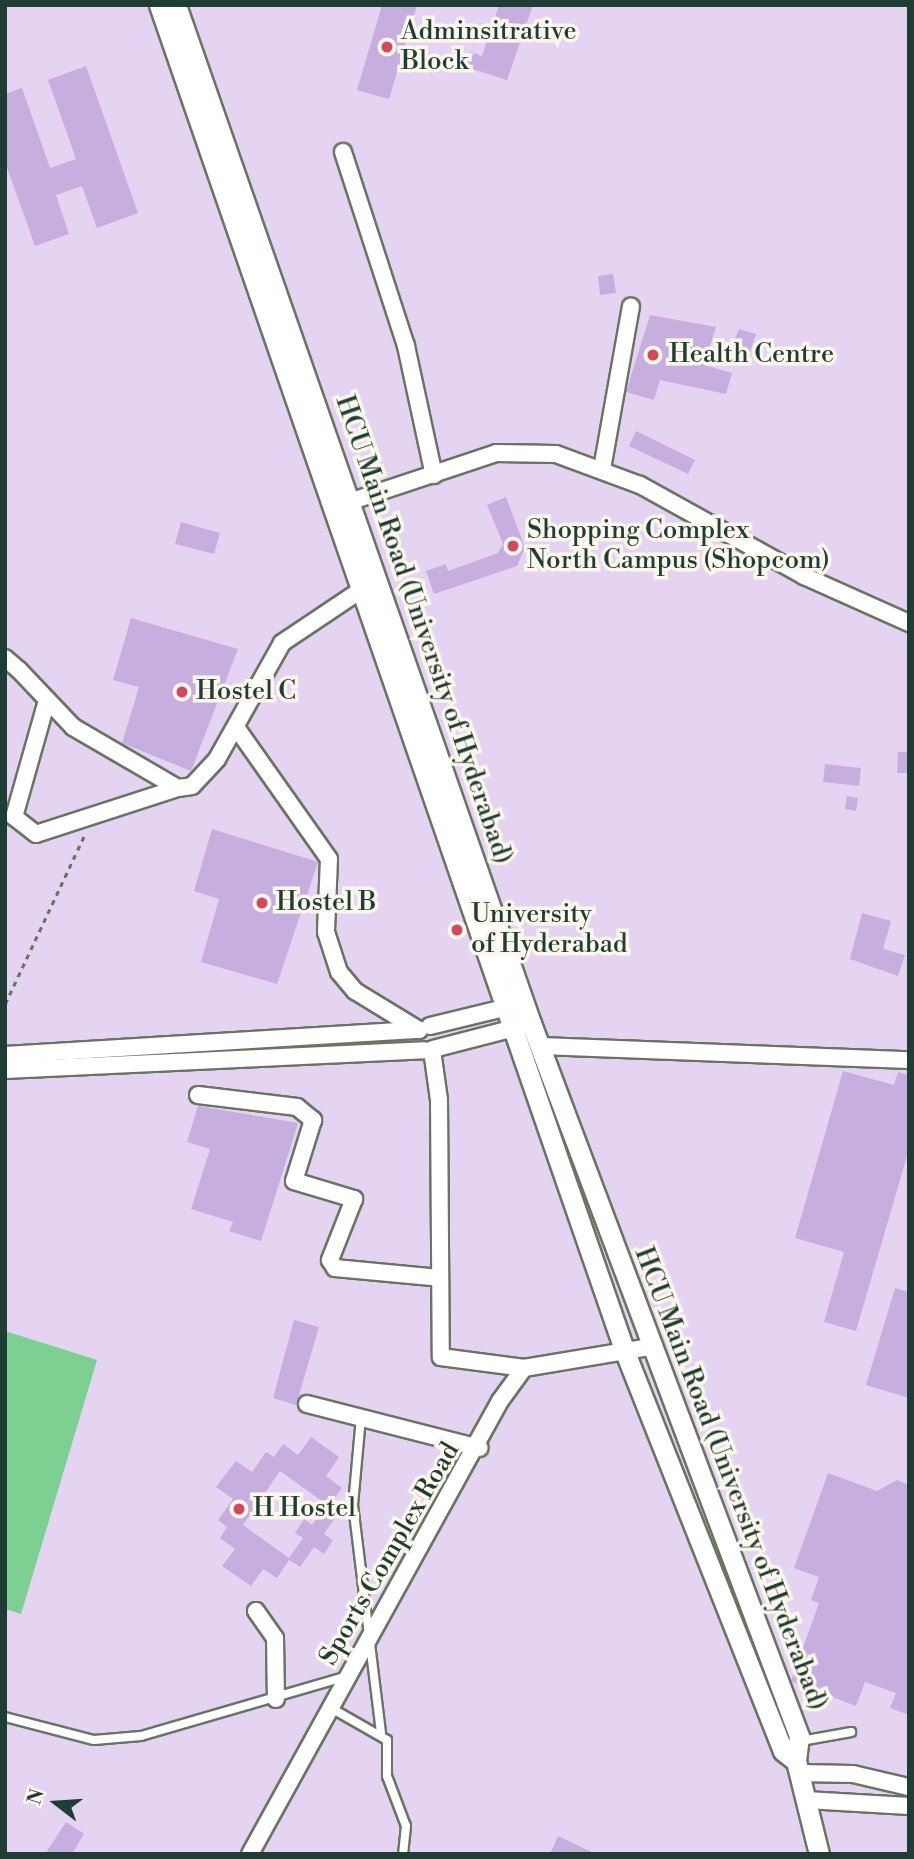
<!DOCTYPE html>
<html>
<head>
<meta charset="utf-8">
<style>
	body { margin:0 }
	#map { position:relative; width:914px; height:1859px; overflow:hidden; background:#f1dcbb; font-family:"Libre Bodoni",serif }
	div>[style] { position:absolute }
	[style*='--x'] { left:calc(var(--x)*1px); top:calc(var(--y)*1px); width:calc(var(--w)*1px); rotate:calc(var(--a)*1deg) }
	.built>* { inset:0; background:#e4d3f1 }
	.green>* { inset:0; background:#7cd092 }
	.building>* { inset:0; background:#c6afdf }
	.path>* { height:2.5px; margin-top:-1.25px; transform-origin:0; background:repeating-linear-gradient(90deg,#687563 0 5px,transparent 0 10px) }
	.roads { filter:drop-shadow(2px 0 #687563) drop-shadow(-2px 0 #687563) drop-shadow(0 2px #687563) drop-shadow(0 -2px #687563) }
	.service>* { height:8px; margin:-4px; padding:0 4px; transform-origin:4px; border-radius:4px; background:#fff }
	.minor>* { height:16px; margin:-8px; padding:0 8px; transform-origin:8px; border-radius:8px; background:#fff }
	.tertiary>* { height:19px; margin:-9.5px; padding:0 9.5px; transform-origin:9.5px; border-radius:9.5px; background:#fff }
	.dots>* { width:19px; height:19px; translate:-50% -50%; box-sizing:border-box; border:4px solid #fbf7ec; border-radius:50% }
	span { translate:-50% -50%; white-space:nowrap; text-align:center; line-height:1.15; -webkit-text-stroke:7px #fbf7ec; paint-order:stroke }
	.poi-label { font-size:26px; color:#1f3d34 }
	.left { translate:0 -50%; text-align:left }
	.street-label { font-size:26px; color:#1f3d34 }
	.frame { position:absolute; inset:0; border:7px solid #1f3d34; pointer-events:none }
	.north { position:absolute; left:21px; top:1768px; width:70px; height:70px; -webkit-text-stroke:5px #fbf7ec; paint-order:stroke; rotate:287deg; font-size:19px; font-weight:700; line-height:28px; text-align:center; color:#1f3d34 }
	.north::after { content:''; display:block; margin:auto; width:24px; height:32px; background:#1f3d34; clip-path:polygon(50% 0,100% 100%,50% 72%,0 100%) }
</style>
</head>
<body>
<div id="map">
	<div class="built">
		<div style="clip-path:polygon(5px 5px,909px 5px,909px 1854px,5px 1854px)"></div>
	</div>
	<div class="green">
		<div style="clip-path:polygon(5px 1331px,97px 1360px,21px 1614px,5px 1609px)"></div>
	</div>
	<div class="building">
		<div style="clip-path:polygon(382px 5px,417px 5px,389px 99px,357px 90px)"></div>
		<div style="clip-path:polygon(499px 5px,533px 5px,507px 80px,466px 67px,471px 52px,482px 56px)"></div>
		<div style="clip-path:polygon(86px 66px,138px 213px,97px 228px,82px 186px,56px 195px,69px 234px,35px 246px,5px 162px,5px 94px,22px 88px,50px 168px,76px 159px,48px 80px)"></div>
		<div style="clip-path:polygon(613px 274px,616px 293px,600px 295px,598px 276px)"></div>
		<div style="clip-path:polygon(650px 315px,716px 327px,704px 365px,732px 373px,726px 394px,660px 380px,654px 400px,626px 392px)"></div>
		<div style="clip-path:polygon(739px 329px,756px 334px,750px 352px,732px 346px)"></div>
		<div style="clip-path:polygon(636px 431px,695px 460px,688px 474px,629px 446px)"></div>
		<div style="clip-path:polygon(506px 497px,525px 548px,517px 566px,434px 594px,426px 571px,446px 564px,448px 571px,498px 553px,503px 544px,487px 505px)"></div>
		<div style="clip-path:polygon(181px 522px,220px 533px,214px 554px,175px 544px)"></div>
		<div style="clip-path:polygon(131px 618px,238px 649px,191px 771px,122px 743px,139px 687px,113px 680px)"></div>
		<div style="clip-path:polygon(898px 752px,909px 752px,909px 773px,897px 773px)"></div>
		<div style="clip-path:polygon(825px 764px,861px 768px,859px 786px,823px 782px)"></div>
		<div style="clip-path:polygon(847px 796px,858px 798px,856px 811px,845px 809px)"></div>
		<div style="clip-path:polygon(212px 829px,318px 862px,277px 984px,201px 962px,219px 899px,194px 891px)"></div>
		<div style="clip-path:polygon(862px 913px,891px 921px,883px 949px,905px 955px,898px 976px,850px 959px)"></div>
		<div style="clip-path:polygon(843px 1071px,894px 1085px,898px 1072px,909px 1075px,909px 1149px,856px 1331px,824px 1322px,844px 1252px,795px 1238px)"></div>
		<div style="clip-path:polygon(198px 1106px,298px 1123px,261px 1241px,229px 1231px,233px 1222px,191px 1209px,210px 1149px,187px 1142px)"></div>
		<div style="clip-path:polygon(895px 1288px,909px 1292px,909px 1398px,866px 1385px)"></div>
		<div style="clip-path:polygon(294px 1320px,319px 1327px,296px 1405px,273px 1398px)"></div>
		<div style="clip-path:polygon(evenodd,311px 1437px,339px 1457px,326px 1476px,342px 1488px,330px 1505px,339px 1512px,324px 1534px,333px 1540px,324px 1554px,314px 1547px,300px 1567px,289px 1560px,277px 1578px,263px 1569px,251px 1586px,222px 1566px,235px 1549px,220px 1538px,227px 1527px,218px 1520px,233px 1499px,216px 1487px,236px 1461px,252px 1472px,266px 1452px,274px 1457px,283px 1444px,298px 1455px,311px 1437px,280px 1471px,326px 1504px,312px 1525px,304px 1519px,295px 1533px,303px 1538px,289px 1558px,243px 1525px,280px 1471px)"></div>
		<div style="clip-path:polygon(828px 1473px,877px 1491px,897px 1480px,909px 1485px,909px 1715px,890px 1708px,896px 1693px,865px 1682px,856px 1706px,791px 1681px,819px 1603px,811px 1600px,819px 1577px,794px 1568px)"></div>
		<div style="clip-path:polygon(66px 1822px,84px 1834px,72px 1854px,45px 1854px)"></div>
		<div style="clip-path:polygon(558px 1836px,596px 1854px,550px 1854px)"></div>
	</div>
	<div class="path">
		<div style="--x:5;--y:1004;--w:188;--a:-64.8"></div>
	</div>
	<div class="roads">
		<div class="service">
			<div style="--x:361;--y:1417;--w:88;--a:95.2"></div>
			<div style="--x:353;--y:1505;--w:230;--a:83"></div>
			<div style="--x:331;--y:1708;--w:64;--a:29.7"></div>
			<div style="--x:387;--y:1740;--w:36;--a:90"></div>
			<div style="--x:387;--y:1776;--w:53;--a:69.2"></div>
			<div style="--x:406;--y:1826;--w:28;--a:96"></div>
			<div style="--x:5;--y:1717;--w:92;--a:14.5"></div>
			<div style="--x:94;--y:1740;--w:47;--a:-4.9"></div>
			<div style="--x:141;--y:1736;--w:216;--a:-16.2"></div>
			<div style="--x:801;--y:1741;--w:51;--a:-10.2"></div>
		</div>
		<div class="minor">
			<div style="--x:343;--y:152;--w:204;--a:72"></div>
			<div style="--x:406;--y:346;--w:132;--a:77.8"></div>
			<div style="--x:602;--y:469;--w:165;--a:-79.9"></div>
			<div style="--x:340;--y:505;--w:164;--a:-18.4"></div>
			<div style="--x:496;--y:453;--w:60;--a:1"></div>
			<div style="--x:556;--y:454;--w:90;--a:20.3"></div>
			<div style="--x:640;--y:485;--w:188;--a:29"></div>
			<div style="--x:804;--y:576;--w:115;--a:24.1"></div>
			<div style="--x:5;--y:658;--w:18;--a:41"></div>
			<div style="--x:19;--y:670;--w:79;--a:46.5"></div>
			<div style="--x:73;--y:727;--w:121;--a:30.2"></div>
			<div style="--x:178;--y:788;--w:149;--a:162.1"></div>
			<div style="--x:36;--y:834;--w:28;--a:-142"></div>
			<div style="--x:14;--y:817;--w:122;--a:-74.2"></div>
			<div style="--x:238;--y:730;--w:158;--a:54.8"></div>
			<div style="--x:329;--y:859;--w:73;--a:92.4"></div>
			<div style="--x:326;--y:932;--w:42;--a:72"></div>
			<div style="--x:339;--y:972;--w:25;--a:50"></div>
			<div style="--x:355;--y:991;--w:75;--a:31.4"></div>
			<div style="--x:178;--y:788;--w:14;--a:-8"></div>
			<div style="--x:192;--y:786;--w:37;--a:-47"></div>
			<div style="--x:217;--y:759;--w:133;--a:-60.7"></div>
			<div style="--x:282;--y:643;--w:95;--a:-33.9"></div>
			<div style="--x:430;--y:1026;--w:89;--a:-13.7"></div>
			<div style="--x:541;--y:1046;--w:368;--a:2.2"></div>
			<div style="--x:433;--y:1049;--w:92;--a:-14.5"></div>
			<div style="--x:432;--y:1050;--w:50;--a:82"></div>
			<div style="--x:439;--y:1100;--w:257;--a:89.6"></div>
			<div style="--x:441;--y:1357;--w:84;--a:7.5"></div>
			<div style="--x:5;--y:1055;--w:415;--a:-3.5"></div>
			<div style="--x:5;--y:1070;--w:420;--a:-2.7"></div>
			<div style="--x:198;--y:1095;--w:100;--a:6.9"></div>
			<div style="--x:297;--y:1107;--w:21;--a:39"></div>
			<div style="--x:313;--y:1120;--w:64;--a:107.3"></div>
			<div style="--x:294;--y:1181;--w:63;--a:16.7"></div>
			<div style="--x:354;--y:1199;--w:66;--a:111.5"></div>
			<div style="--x:330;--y:1260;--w:9;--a:58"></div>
			<div style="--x:335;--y:1268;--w:105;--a:5.4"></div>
			<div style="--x:307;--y:1404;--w:178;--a:14.3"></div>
			<div style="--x:256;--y:1611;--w:33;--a:55"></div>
			<div style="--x:275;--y:1638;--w:61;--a:89.1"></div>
			<div style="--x:799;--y:1773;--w:54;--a:1.1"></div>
			<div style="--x:853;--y:1774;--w:57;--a:13.1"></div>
			<div style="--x:806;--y:1800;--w:103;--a:3.3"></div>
			<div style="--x:250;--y:1854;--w:517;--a:-61.11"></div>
			<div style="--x:500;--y:1401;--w:41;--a:-54"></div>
			<div style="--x:524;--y:1368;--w:128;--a:-9.5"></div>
		</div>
		<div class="tertiary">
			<div style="--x:159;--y:5;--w:1425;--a:70.92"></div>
			<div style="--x:625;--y:1352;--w:429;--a:68.4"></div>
			<div style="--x:783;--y:1751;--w:16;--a:38"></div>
			<div style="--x:176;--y:5;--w:1078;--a:70.78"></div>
			<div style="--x:531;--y:1023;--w:762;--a:69.4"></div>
			<div style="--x:799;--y:1736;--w:25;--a:97"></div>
			<div style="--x:796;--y:1761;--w:96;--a:76.1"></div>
		</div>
	</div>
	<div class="dots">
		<div style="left:387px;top:47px;background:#d1495b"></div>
		<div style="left:653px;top:355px;background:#d1495b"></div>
		<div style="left:513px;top:546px;background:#d1495b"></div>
		<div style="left:182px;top:692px;background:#d1495b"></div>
		<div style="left:262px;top:903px;background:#d1495b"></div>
		<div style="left:457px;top:930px;background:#d1495b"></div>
		<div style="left:239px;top:1509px;background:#d1495b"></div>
	</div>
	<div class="poi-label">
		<span class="left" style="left:401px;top:47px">Adminsitrative<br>Block</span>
		<span class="left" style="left:669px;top:355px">Health Centre</span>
		<span class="left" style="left:527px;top:546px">Shopping Complex<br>North Campus (Shopcom)</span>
		<span class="left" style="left:196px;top:692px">Hostel C</span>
		<span class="left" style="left:276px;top:903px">Hostel B</span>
		<span class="left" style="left:471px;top:930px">University<br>of Hyderabad</span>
		<span class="left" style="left:253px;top:1509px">H Hostel</span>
	</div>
	<div class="street-label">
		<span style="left:423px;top:630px;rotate:71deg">HCU Main Road (University of Hyderabad)</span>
		<span style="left:730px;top:1479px;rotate:69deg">HCU Main Road (University of Hyderabad)</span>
		<span style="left:390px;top:1554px;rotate:-60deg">Sports Complex Road</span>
	</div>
	<div class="frame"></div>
	<div class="north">N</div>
</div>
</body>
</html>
